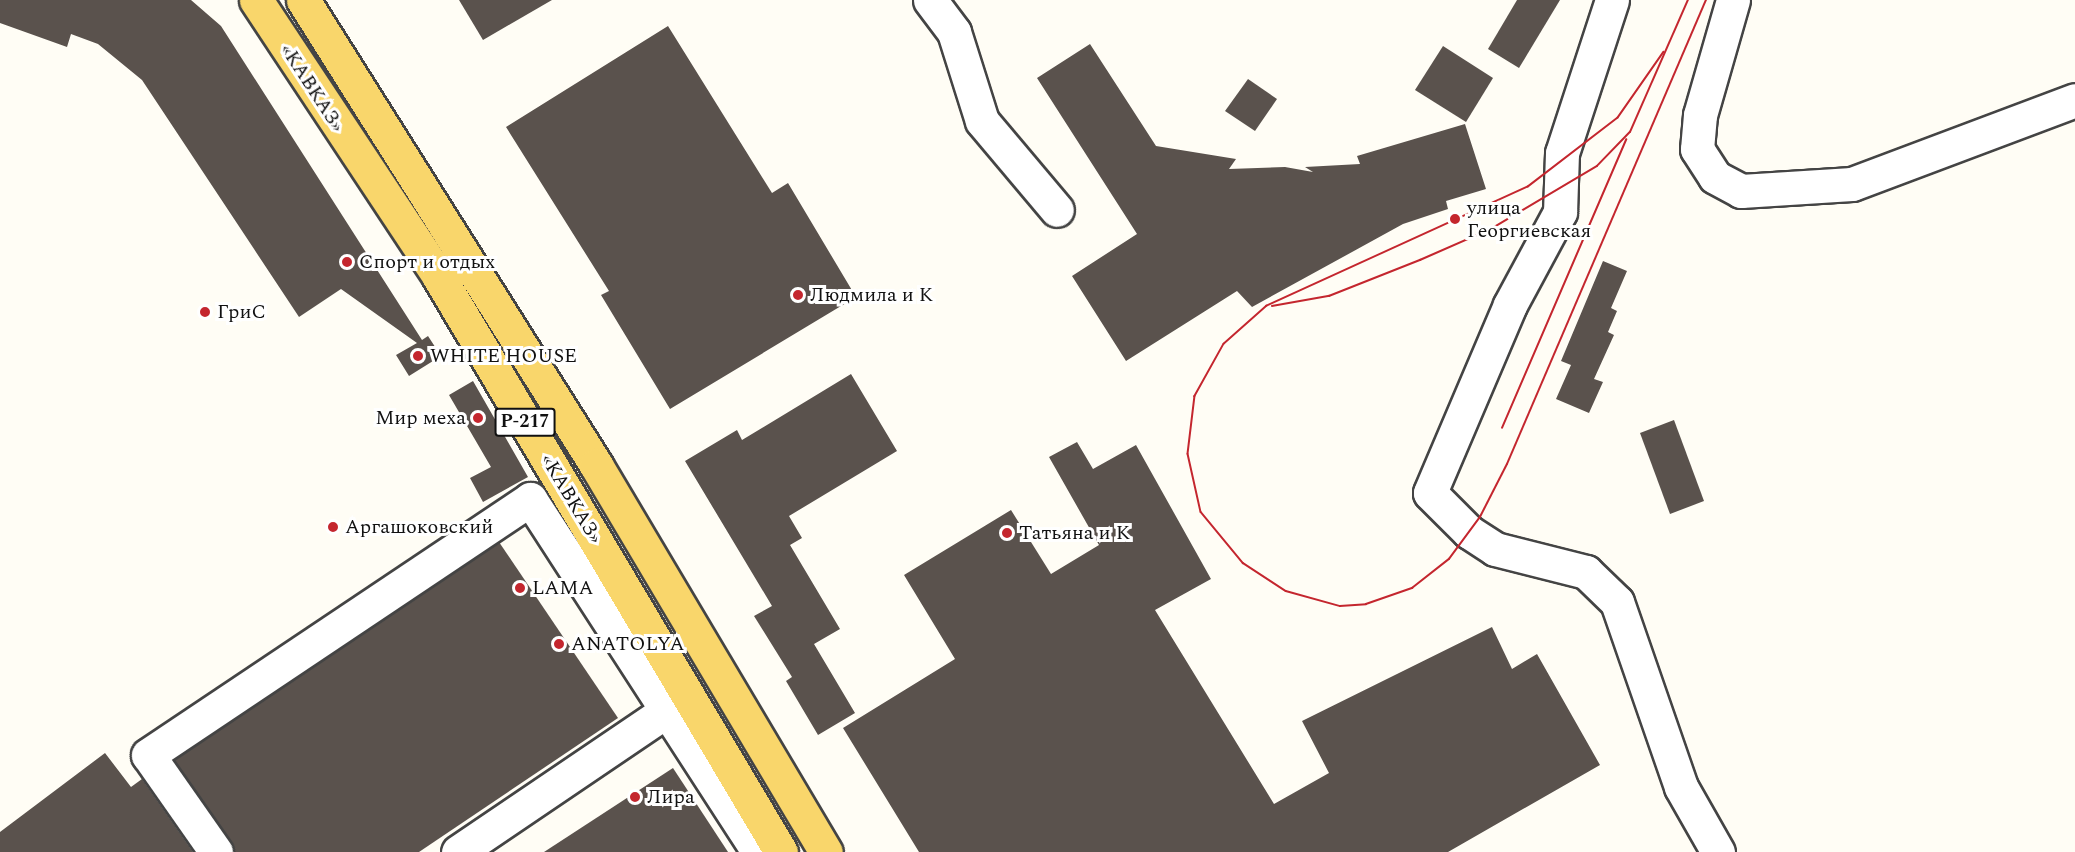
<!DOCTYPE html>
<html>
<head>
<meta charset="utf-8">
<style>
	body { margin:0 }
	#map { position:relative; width:2075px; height:852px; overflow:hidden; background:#fffdf5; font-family:Spectral,serif }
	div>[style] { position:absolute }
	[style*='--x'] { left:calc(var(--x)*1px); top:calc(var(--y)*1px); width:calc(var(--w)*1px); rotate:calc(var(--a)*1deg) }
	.building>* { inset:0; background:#5a524d }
	.roads { filter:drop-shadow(2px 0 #444) drop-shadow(-2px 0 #444) drop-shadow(0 2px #444) drop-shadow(0 -2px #444) }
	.minor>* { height:33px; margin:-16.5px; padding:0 16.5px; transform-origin:16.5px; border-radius:16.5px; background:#fff }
	.major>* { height:33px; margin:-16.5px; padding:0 16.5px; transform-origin:16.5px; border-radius:16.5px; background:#f9d66b }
	.tram>* { height:1.5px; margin:-0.75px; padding:0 0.75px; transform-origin:0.75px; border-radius:0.75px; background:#c4262e }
	.dots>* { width:16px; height:16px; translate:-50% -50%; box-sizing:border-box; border:3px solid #fff; border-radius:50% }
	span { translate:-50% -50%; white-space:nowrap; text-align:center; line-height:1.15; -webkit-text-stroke:6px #fff; paint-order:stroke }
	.shield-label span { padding:2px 4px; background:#fff; border:2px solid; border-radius:4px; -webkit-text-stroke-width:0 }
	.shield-label { font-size:18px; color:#111; font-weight:700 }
	.street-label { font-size:20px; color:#111 }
	.poi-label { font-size:20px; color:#111 }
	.left { translate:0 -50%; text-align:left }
	.right { translate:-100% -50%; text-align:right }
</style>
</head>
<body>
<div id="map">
	<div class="building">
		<div style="clip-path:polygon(0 0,191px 0,221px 26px,422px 340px,428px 336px,441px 356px,409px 376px,396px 355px,417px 343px,341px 289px,299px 317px,142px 80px,98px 44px,71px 34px,67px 47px,0 23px)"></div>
		<div style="clip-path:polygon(459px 0,552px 0,483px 40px)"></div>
		<div style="clip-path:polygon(1517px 0,1560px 0,1519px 68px,1488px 49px)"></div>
		<div style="clip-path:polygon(668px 26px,772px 193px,788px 183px,856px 297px,670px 409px,601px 295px,609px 291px,506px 127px)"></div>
		<div style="clip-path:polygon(1090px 44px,1156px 146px,1236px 159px,1229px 169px,1285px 167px,1313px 172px,1305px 167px,1360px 164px,1357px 156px,1465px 124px,1486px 189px,1446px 201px,1448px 209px,1403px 224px,1252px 307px,1237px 291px,1126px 361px,1072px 276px,1137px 234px,1037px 78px)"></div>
		<div style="clip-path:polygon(1443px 46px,1493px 78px,1466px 122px,1415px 90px)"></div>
		<div style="clip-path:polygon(1248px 79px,1277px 99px,1255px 131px,1225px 111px)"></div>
		<div style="clip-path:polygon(1603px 261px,1627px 271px,1611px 308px,1617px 311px,1608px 332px,1614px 335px,1594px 379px,1603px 382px,1589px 413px,1556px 399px,1571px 365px,1561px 361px)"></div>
		<div style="clip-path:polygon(851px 374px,897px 451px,789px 516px,802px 538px,790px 545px,840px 629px,814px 644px,855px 713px,818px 735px,786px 681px,792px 677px,754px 616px,772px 606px,685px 461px,737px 430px,742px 440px)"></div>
		<div style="clip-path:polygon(473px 381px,528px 477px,483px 502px,470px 478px,491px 467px,449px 395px)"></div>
		<div style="clip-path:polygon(1674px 420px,1704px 501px,1670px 514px,1640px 433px)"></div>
		<div style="clip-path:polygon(1077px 442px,1093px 469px,1136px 445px,1211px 579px,1155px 610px,1274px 804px,1329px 773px,1302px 721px,1492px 627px,1512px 669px,1537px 654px,1600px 765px,1448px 852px,919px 852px,843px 728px,955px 659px,904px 575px,1011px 510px,1051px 574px,1099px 545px,1049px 457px)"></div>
		<div style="clip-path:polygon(499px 542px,618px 718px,419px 852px,234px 852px,174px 760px)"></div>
		<div style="clip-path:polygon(105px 753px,131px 787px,142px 779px,193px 852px,0 852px,0 832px)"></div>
		<div style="clip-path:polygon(673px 768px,728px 852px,544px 852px)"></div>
	</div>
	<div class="roads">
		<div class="minor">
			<div style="--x:930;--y:0;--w:40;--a:53"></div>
			<div style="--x:954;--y:32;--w:93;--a:72.5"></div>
			<div style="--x:982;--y:121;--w:116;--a:49.9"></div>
			<div style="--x:1612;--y:0;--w:161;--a:108.1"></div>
			<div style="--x:1562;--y:153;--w:59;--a:91.9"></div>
			<div style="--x:1560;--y:212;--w:106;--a:118.3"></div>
			<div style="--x:1510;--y:305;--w:204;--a:113.1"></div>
			<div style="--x:1430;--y:493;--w:55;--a:45"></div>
			<div style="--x:1469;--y:532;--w:31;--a:33"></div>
			<div style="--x:1495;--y:549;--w:94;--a:14.2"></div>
			<div style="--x:1586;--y:572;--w:43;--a:44.1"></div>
			<div style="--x:1617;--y:602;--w:196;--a:70.9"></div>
			<div style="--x:1681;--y:787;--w:75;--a:60.4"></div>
			<div style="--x:1733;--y:0;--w:120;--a:106"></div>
			<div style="--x:1700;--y:115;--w:34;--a:95"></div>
			<div style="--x:1697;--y:149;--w:33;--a:57"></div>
			<div style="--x:1715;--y:177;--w:30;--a:28"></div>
			<div style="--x:1741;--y:191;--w:111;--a:-3.6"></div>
			<div style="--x:1852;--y:184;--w:238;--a:-20.6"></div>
			<div style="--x:216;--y:852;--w:118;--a:-125"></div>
			<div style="--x:148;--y:755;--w:460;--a:-33.8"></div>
			<div style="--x:530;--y:499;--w:420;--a:57.1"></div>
			<div style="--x:458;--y:852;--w:255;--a:-34.1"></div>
		</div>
		<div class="major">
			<div style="--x:256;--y:0;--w:332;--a:56.5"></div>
			<div style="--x:439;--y:277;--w:669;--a:59.26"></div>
			<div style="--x:303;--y:0;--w:550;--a:57.78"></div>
			<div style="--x:596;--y:465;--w:450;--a:59.3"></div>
		</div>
	</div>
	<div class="tram">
		<div style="--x:1664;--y:52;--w:80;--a:124.9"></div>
		<div style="--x:1618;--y:118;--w:113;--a:142.5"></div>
		<div style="--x:1528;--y:187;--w:287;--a:155.5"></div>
		<div style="--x:1267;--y:306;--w:57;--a:138.5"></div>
		<div style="--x:1224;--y:344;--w:60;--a:119.1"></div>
		<div style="--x:1195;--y:396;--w:58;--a:96.9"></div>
		<div style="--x:1188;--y:454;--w:59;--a:77.4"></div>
		<div style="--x:1201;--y:512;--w:66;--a:50.5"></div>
		<div style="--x:1243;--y:563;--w:51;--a:33.1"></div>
		<div style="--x:1286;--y:591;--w:56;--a:15.5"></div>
		<div style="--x:1340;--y:606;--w:26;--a:-4"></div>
		<div style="--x:1366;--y:604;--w:49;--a:-19.2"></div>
		<div style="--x:1412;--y:588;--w:47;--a:-38.1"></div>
		<div style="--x:1449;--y:559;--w:52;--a:-53.6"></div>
		<div style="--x:1480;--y:517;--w:59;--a:-63"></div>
		<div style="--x:1507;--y:464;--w:505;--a:-66.79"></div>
		<div style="--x:1272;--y:306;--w:58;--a:-10"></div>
		<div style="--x:1329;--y:296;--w:98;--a:-21.6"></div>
		<div style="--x:1420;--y:260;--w:77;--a:-23.6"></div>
		<div style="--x:1491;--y:229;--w:123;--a:-30.7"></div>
		<div style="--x:1597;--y:166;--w:47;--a:-45.9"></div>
		<div style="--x:1630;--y:132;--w:144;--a:-66.3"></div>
		<div style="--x:1502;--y:428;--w:314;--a:-66.7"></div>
	</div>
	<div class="dots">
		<div style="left:1455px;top:219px;background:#c4262e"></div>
		<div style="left:347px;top:262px;background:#c4262e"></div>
		<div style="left:798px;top:295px;background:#c4262e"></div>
		<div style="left:205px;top:312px;background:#c4262e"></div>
		<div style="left:418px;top:356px;background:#c4262e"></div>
		<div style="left:478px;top:418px;background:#c4262e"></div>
		<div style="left:333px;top:527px;background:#c4262e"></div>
		<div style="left:1007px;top:533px;background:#c4262e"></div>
		<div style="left:520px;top:588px;background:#c4262e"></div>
		<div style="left:559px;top:644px;background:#c4262e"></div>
		<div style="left:635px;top:797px;background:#c4262e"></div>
	</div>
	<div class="shield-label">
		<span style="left:525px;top:422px">Р-217</span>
	</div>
	<div class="street-label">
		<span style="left:312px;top:88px;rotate:57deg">«КАВКАЗ»</span>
		<span style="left:571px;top:499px;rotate:59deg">«КАВКАЗ»</span>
	</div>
	<div class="poi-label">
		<span class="left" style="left:1467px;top:220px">улица<br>Георгиевская</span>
		<span class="left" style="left:359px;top:262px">Спорт и отдых</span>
		<span class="left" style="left:810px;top:295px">Людмила и К</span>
		<span class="left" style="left:217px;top:312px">ГриС</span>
		<span class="left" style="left:430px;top:356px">WHITE HOUSE</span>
		<span class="right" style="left:466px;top:418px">Мир меха</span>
		<span class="left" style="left:345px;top:527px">Аргашоковский</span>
		<span class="left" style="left:1019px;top:533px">Татьяна и К</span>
		<span class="left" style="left:532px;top:588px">LAMA</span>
		<span class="left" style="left:571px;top:644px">ANATOLYA</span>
		<span class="left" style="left:647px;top:797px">Лира</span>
	</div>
</div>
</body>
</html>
